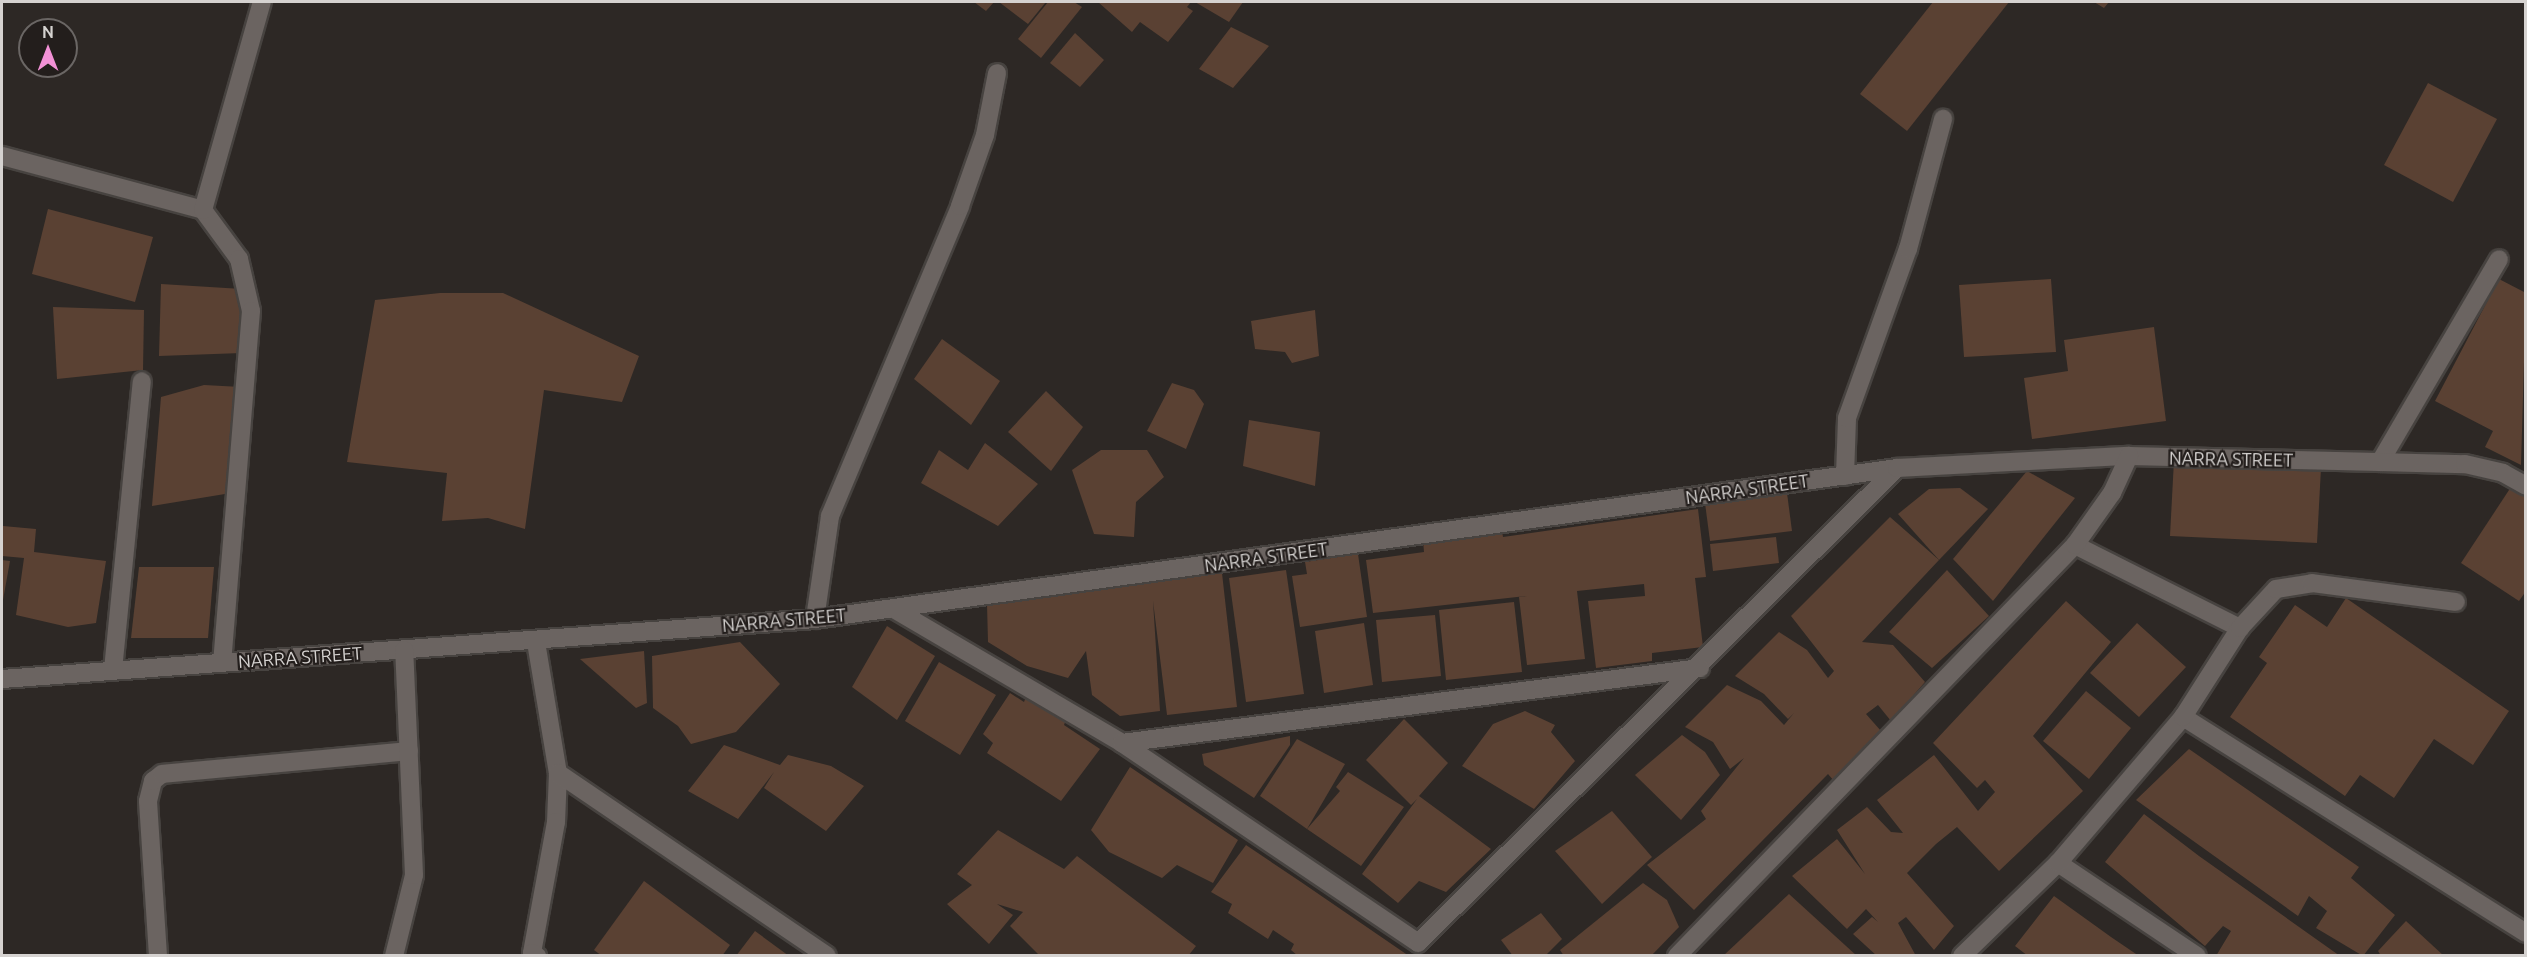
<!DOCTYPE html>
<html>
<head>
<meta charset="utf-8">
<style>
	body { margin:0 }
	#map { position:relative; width:2527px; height:957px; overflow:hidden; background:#2d2825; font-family:Ubuntu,sans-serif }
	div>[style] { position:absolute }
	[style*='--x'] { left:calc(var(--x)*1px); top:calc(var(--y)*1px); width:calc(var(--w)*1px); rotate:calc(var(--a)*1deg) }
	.building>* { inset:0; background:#5a4133 }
	.roads { filter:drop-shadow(2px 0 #474340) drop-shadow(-2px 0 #474340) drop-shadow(0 2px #474340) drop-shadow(0 -2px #474340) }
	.minor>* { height:18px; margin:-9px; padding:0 9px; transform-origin:9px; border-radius:9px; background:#6b6461 }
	span { translate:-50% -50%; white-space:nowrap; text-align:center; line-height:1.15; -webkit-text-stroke:4.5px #231e1c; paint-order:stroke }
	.street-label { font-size:18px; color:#d5d2d0 }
	.frame { position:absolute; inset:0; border:3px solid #d5d2d0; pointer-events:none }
	.north { position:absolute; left:18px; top:18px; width:60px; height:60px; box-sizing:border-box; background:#231e1c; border:2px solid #6a6664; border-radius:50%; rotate:0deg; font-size:16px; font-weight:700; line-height:24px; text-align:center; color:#d5d2d0 }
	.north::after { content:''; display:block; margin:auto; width:21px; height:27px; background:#f291d6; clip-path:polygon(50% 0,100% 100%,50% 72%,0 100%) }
</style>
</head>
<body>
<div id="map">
	<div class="building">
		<div style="clip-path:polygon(974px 2px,994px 2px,986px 11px)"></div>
		<div style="clip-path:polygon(999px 2px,1046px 2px,1028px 24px)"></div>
		<div style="clip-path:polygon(1048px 2px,1074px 2px,1082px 7px,1041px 58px,1018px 39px)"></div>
		<div style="clip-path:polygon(1098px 2px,1191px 2px,1187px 7px,1193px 11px,1168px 42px,1140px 22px,1132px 32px)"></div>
		<div style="clip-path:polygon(1195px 2px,1243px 2px,1229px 22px)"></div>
		<div style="clip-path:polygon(1933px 2px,2009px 2px,1907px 131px,1860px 94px)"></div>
		<div style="clip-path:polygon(2094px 2px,2109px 2px,2104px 8px)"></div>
		<div style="clip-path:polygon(1231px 27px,1269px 46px,1233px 88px,1199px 69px)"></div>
		<div style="clip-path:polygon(1075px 33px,1104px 60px,1080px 87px,1050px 63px)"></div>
		<div style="clip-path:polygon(2428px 83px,2497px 119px,2453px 202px,2384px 165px)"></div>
		<div style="clip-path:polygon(48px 209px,153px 237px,135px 302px,32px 274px)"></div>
		<div style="clip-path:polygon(2051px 279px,2056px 352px,1964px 357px,1959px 285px)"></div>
		<div style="clip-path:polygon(2499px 279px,2526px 293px,2521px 465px,2485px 447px,2493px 431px,2435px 401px)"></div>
		<div style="clip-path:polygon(161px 284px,242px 289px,242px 353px,159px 356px)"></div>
		<div style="clip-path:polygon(440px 293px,503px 293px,639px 356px,622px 402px,544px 390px,525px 529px,488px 518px,442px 521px,447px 473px,347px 462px,375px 300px)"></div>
		<div style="clip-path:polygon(53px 307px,144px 310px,143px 370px,57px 379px)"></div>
		<div style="clip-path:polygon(1315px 310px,1319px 356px,1292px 363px,1285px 352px,1255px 349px,1251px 321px)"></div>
		<div style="clip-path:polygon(2154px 327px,2166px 421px,2032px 439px,2024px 378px,2068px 371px,2064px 340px)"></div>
		<div style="clip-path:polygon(942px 339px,1000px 381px,971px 425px,914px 379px)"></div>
		<div style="clip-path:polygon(1172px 383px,1194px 390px,1204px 404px,1186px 449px,1147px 431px)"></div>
		<div style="clip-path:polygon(204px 385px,241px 387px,231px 493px,152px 506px,161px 397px)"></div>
		<div style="clip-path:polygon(1046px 391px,1083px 427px,1051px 471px,1008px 432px)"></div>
		<div style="clip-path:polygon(1249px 420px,1320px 432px,1315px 486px,1243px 466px)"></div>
		<div style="clip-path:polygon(985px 443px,1038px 484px,998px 526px,921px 483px,939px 450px,968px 470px)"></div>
		<div style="clip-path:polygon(1101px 450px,1147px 450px,1164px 477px,1136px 502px,1134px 537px,1094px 534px,1072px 470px)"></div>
		<div style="clip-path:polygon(2174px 460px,2321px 468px,2317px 543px,2170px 536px)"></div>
		<div style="clip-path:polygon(2027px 471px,2075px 498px,1993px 601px,1953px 559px)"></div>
		<div style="clip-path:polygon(2511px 487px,2526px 496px,2526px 591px,2519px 601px,2461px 563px)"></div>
		<div style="clip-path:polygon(1960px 488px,1988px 509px,1939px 560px,1898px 514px,1929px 489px)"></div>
		<div style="clip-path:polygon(1787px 493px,1792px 531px,1710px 541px,1705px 503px)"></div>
		<div style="clip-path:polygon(1698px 509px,1706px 577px,1695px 578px,1703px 647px,1652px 653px,1652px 661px,1596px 668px,1588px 601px,1645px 596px,1644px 584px,1577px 591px,1585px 659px,1527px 665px,1519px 597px,1527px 596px,1373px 613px,1366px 560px,1424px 552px,1423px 540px,1502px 531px,1503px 537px)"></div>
		<div style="clip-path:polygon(1890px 517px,1939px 560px,1862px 642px,1893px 645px,1925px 682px,1891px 721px,1878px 705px,1866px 714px,1881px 731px,1834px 781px,1828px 774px,1694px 910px,1647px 865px,1706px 819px,1701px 811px,1744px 758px,1730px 769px,1713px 742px,1685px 727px,1727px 685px,1761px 701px,1784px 725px,1794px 713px,1788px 719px,1764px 694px,1735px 676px,1779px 632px,1807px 650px,1828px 678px,1834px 671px,1791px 616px)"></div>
		<div style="clip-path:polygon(3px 526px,36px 529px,34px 552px,106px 561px,96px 623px,68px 627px,16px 615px,24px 558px,2px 556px)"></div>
		<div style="clip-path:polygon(1776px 537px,1779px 563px,1713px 571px,1710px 544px)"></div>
		<div style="clip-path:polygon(1358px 554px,1367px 617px,1300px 627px,1292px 576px,1307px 574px,1305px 562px)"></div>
		<div style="clip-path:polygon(2px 560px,10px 561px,3px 600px,2px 600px)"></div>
		<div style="clip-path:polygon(139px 567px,214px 567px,208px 638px,131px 638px)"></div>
		<div style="clip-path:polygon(1286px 570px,1304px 694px,1246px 702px,1229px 578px)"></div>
		<div style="clip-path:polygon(1947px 570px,1989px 616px,1932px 668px,1889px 632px)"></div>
		<div style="clip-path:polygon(1222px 573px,1237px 707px,1167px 715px,1153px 601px,1160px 711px,1120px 716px,1092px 695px,1086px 651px,1068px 678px,1027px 666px,988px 642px,987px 604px)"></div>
		<div style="clip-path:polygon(2346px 598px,2509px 711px,2473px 765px,2434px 739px,2394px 798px,2360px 775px,2345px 796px,2230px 717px,2267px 663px,2259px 657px,2295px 605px,2327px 627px)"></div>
		<div style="clip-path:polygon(2066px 601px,2111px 642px,2033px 736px,1997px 768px,2033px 736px,2083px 791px,1999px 871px,1957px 827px,1936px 844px,1907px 873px,1954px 926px,1934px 950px,1906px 917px,1898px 923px,1916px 956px,1877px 956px,1853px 934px,1872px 917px,1878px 922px,1866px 909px,1847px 929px,1792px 876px,1837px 839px,1865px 874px,1837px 830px,1867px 807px,1891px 832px,1903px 833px,1877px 800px,1934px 755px,1978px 811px,1995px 792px,1985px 780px,1977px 788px,1933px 743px)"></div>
		<div style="clip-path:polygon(1514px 602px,1522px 672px,1446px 680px,1439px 610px)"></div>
		<div style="clip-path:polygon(1435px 615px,1441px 676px,1382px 682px,1376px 620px)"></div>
		<div style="clip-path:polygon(1364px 623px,1373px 685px,1324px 693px,1315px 631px)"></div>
		<div style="clip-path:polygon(2137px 623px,2186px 667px,2139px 717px,2090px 673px)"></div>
		<div style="clip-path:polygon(887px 626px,935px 656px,897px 720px,852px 687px)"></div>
		<div style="clip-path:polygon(740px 642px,780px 684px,736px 732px,691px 744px,678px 726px,653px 708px,652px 656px)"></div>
		<div style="clip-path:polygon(644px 651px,647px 703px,636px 708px,580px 659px)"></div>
		<div style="clip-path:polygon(939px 662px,996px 695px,960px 755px,905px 721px)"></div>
		<div style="clip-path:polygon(2086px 691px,2131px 728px,2089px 779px,2043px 741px)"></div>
		<div style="clip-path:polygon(1010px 693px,1024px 702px,1027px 694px,1067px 717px,1064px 725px,1100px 749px,1061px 801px,987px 753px,993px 743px,983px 734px)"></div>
		<div style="clip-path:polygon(1525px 711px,1555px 725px,1551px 732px,1575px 761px,1534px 809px,1462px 766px,1493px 724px)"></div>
		<div style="clip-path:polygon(1404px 719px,1448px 763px,1419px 796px,1491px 849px,1446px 892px,1419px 881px,1398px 903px,1362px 874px,1417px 799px,1411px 805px,1366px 760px)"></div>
		<div style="clip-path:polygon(1682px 735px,1705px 752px,1720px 775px,1681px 820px,1635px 775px)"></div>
		<div style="clip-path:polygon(1290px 736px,1290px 745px,1254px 798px,1204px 765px,1202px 754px)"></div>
		<div style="clip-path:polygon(1297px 739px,1345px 764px,1307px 829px,1260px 796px)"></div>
		<div style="clip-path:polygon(724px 745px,780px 765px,788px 755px,831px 766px,864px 786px,826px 831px,764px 788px,774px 772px,738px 819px,688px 791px)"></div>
		<div style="clip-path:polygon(2189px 749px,2359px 867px,2351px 878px,2395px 915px,2363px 956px,2316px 928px,2327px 911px,2309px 896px,2298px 916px,2136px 800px)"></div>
		<div style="clip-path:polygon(1130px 767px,1238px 840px,1213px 883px,1177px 865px,1162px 878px,1109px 852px,1091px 830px)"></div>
		<div style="clip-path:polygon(1348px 772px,1404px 807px,1361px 866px,1307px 829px,1340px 791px,1336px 787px)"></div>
		<div style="clip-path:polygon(1612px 811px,1652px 857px,1602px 904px,1555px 851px)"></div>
		<div style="clip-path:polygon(2144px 814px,2199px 856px,2340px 956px,2216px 956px,2231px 931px,2223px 926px,2205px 946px,2105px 862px)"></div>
		<div style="clip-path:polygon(998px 830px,1064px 869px,1077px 856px,1196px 946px,1188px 956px,1040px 956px,1010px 926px,1023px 912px,997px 904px,1013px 915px,989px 944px,947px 904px,972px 885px,957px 874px)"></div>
		<div style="clip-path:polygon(1246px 845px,1301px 882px,1409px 956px,1298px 956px,1291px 950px,1294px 944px,1273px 930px,1268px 939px,1228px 913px,1232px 904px,1211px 892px)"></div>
		<div style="clip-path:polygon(644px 881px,730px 945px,722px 956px,602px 956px,594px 950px)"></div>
		<div style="clip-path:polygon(1643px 883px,1667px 900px,1679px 927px,1651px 956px,1564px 956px,1560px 950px)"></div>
		<div style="clip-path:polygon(1789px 894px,1857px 956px,1723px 956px)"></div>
		<div style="clip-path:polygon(2054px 896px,2111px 937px,2139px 956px,2028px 956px,2015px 946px)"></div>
		<div style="clip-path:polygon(1541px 913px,1562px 939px,1545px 956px,1513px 956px,1501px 940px)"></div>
		<div style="clip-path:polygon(2406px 921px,2444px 956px,2381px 956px,2378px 951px)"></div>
		<div style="clip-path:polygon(755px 931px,789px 956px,736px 956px)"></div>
	</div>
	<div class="roads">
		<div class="minor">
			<div style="--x:2;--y:156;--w:208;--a:15"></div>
			<div style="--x:203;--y:210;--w:61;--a:53.7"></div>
			<div style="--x:239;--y:259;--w:53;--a:77"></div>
			<div style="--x:251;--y:311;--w:352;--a:94.7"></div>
			<div style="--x:203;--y:210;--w:216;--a:-74.2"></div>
			<div style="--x:2380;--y:462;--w:235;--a:-59.6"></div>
			<div style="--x:1845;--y:476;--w:58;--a:-88"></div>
			<div style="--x:1847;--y:418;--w:180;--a:-70.2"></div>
			<div style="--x:1908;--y:249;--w:135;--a:-74.9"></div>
			<div style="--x:2075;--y:545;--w:185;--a:26.7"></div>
			<div style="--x:894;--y:609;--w:264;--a:30.4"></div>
			<div style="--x:1122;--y:743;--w:357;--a:34"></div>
			<div style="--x:1418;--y:943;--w:675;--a:-44.76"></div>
			<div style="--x:815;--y:619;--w:104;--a:-81.7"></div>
			<div style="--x:830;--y:516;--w:336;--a:-67.2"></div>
			<div style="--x:960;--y:206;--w:75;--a:-70.6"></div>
			<div style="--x:985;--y:135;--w:63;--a:-79"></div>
			<div style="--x:536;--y:642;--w:133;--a:80.5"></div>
			<div style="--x:558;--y:773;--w:49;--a:92.3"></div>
			<div style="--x:556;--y:822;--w:133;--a:100.4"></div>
			<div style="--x:532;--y:953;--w:6;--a:31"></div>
			<div style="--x:113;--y:670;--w:290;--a:-84.3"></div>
			<div style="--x:2;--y:679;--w:815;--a:-4.22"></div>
			<div style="--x:815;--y:619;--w:1092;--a:-7.94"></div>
			<div style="--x:1897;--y:468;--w:232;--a:-3"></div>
			<div style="--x:2129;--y:456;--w:336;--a:1.4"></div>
			<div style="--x:2465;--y:464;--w:39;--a:13"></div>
			<div style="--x:2503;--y:473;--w:26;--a:29"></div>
			<div style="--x:2183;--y:717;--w:405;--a:32.2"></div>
			<div style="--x:1122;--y:743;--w:583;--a:-7.39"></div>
			<div style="--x:558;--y:773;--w:325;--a:34.2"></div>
			<div style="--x:2058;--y:863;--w:167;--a:33.8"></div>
			<div style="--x:158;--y:956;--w:155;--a:-93.7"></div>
			<div style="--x:148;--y:801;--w:21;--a:-76"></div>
			<div style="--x:153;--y:781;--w:11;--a:-38"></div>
			<div style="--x:162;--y:774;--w:248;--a:-5.3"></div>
			<div style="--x:394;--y:956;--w:83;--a:-76.1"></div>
			<div style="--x:414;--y:875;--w:225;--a:-92.5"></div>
			<div style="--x:1677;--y:956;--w:572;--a:-45.92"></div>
			<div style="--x:2075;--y:545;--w:64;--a:-54.6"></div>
			<div style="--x:2112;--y:493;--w:41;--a:-65.3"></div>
			<div style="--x:1962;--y:956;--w:134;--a:-44.1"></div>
			<div style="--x:2058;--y:863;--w:192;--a:-49.4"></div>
			<div style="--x:2183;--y:717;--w:106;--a:-57.4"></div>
			<div style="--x:2240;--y:628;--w:53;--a:-47.3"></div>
			<div style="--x:2276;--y:589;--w:36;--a:-9"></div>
			<div style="--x:2312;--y:583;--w:145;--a:7.5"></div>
		</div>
	</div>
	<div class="street-label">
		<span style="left:2231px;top:459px;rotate:1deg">NARRA STREET</span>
		<span style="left:1747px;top:489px;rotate:-8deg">NARRA STREET</span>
		<span style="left:1266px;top:557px;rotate:-8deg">NARRA STREET</span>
		<span style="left:784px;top:620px;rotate:-5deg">NARRA STREET</span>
		<span style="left:300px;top:657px;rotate:-4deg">NARRA STREET</span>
	</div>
	<div class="frame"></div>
	<div class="north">N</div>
</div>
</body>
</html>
